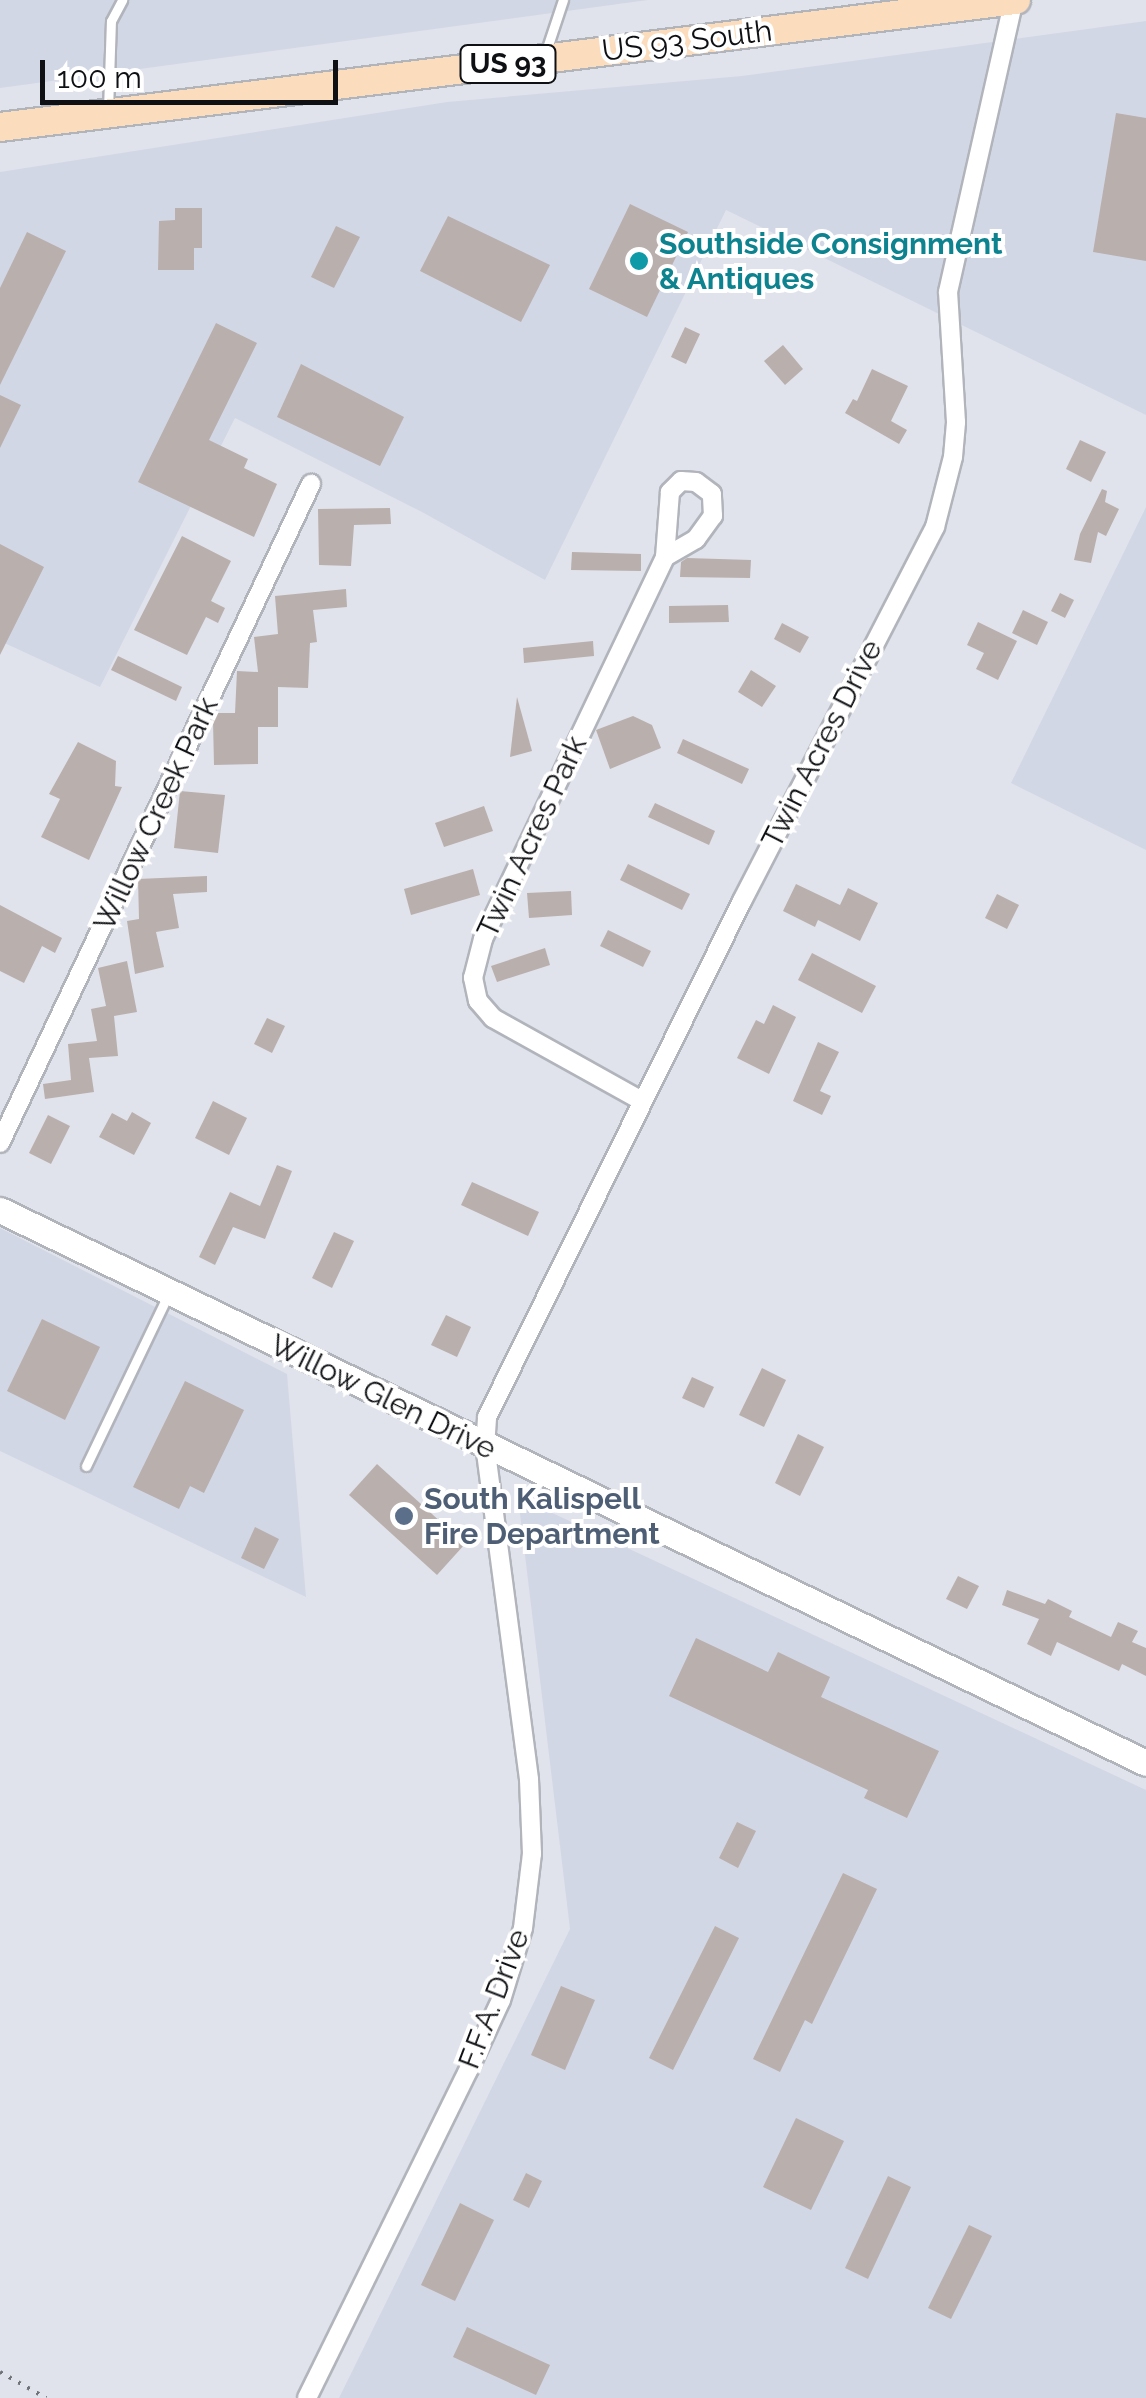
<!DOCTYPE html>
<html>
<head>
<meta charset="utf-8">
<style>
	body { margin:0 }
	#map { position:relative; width:1146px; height:2398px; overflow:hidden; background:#e0e3eb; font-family:Raleway,sans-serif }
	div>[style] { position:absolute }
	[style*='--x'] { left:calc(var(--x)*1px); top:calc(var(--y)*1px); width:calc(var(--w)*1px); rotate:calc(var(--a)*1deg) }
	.built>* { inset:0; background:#d2d7e6 }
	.building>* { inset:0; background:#b9afad }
	.path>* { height:4px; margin-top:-2px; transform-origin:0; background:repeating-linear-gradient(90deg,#717378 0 2.5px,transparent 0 10.5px) }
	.roads { filter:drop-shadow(2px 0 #b2b4bc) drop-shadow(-2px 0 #b2b4bc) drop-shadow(0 2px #b2b4bc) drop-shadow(0 -2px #b2b4bc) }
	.lane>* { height:9px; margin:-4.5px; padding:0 4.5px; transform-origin:4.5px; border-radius:4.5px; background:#fff }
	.street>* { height:18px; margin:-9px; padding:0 9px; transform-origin:9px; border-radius:9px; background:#fff }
	.secondary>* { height:25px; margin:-12.5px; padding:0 12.5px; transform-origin:12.5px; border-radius:12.5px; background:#fff }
	.primary>* { height:28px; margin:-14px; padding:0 14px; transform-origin:14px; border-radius:14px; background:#fbddbe }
	.dots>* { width:28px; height:28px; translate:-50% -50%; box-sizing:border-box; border:5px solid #fff; border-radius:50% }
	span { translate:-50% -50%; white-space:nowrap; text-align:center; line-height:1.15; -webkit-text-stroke:8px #fff; paint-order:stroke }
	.shield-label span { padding:2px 8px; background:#fff; border:2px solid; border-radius:8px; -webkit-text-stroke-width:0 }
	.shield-label { font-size:28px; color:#0f1013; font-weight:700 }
	.street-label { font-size:30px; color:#0f1013 }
	.culture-label { font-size:30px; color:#0d838f; font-weight:700 }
	.left { translate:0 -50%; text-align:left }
	.service-label { font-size:30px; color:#4e5e75; font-weight:700 }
	.scale { position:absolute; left:40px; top:60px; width:298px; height:45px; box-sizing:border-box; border:5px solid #0f1013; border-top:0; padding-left:12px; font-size:30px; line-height:35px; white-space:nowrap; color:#0f1013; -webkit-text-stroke:8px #fff; paint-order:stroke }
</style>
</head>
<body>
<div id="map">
	<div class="built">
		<div style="clip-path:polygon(0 0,648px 0,0 88px)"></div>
		<div style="clip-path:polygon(1146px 21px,1146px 415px,726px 210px,545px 580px,422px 512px,235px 418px,100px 687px,0 641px,0 172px,447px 102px,742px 76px)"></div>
		<div style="clip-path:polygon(1146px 507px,1146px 850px,1011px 783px)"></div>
		<div style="clip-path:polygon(0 1228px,287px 1374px,306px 1597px,0 1451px)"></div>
		<div style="clip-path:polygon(518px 1497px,1146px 1790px,1146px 2398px,339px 2398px,570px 1929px)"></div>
	</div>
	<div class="building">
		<div style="clip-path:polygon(1116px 113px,1146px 118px,1146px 261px,1093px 252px)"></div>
		<div style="clip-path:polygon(630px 204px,688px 232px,647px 317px,589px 289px)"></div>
		<div style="clip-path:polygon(175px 208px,202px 208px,202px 248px,194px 248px,194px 270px,158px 270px,159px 221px,175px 220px)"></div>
		<div style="clip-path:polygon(448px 216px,550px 265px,521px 322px,420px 271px)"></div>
		<div style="clip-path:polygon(336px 226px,360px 237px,334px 288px,311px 277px)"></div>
		<div style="clip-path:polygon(27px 232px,66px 251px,0 385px,0 288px)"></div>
		<div style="clip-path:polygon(216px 323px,257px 343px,209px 440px,248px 459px,244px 468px,277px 484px,254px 537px,138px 482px)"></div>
		<div style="clip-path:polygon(685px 327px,700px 334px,686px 364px,671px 357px)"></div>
		<div style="clip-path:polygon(783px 345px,803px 369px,785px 385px,764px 361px)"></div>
		<div style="clip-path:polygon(301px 364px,404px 417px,380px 466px,277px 417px)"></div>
		<div style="clip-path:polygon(872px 369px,908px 386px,891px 421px,907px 430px,899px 444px,845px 413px,853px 399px,857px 401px)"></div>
		<div style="clip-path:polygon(0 395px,21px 405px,0 448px)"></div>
		<div style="clip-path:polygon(1080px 440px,1106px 452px,1091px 482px,1066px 469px)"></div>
		<div style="clip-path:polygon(1102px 489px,1107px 491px,1105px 502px,1119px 509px,1106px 536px,1098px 532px,1091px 563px,1074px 560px,1080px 534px)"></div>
		<div style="clip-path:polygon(390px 508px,391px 524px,354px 525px,351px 566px,319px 565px,318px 509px)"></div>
		<div style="clip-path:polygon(182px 536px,231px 561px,211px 601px,225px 608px,218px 623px,206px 617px,187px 655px,134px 630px)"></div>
		<div style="clip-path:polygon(0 544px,44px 567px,0 655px)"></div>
		<div style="clip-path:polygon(572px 552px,641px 554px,641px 571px,571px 570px)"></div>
		<div style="clip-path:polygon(687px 558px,751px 560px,750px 578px,680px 577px,681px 562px)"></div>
		<div style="clip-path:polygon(346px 589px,347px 607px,313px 610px,317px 642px,310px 643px,308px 688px,278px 687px,278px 727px,258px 727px,258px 764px,214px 765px,213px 721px,217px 713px,235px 713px,237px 671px,258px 672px,254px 637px,278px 634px,275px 596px)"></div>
		<div style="clip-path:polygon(1060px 593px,1074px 600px,1065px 618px,1051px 611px)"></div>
		<div style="clip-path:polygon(728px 605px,729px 622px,669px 623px,669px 606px)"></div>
		<div style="clip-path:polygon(1023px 610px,1048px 622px,1037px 645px,1012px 633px)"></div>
		<div style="clip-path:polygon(978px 622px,1017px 641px,998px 680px,976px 669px,984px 653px,967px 645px)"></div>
		<div style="clip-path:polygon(782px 623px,809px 637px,800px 653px,774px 639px)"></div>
		<div style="clip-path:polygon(593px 641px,594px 656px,524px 663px,523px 648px)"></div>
		<div style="clip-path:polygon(118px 656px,182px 687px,176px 701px,111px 670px)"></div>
		<div style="clip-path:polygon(751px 670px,776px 686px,762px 707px,738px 692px)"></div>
		<div style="clip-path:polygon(517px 697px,532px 751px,510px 757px)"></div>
		<div style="clip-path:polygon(633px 716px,652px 725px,661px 748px,610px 769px,596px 730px)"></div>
		<div style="clip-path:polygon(683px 739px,749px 769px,742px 784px,677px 753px)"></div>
		<div style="clip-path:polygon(78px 742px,116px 761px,115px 786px,122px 787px,89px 860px,41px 837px,60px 799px,49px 794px)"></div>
		<div style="clip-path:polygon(180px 791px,225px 795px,218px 853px,174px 848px)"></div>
		<div style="clip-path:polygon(655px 803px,715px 831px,709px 845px,648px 817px)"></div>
		<div style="clip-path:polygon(484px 806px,493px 831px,444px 847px,435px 823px)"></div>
		<div style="clip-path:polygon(628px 864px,690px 894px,682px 910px,620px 880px)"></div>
		<div style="clip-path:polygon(473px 869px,480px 895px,411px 915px,404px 889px)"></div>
		<div style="clip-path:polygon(207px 876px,207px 892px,173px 894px,179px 928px,156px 932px,164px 967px,135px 974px,127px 921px,139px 919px,138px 879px)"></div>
		<div style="clip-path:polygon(796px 884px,840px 905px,848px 888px,878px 903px,860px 941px,818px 920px,815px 927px,783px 911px)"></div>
		<div style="clip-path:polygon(571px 891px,572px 915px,529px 918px,527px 893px)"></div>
		<div style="clip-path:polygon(997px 894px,1019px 905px,1007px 929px,985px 918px)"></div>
		<div style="clip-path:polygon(0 905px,62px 938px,55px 953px,42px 946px,24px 983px,0 971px)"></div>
		<div style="clip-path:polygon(608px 930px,651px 951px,643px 967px,600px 946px)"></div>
		<div style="clip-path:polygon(545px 948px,550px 965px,497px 982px,491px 966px)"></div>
		<div style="clip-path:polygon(812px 953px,876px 986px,862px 1013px,798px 980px)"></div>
		<div style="clip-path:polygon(127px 961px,137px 1012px,114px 1016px,118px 1056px,89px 1058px,94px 1092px,45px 1099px,43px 1084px,71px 1080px,68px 1044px,97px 1041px,91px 1009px,106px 1006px,98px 968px)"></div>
		<div style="clip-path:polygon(773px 1005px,796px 1017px,769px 1074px,737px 1058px,756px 1020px,764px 1024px)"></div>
		<div style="clip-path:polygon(267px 1018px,285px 1026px,272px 1053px,254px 1044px)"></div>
		<div style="clip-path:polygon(818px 1042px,839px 1052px,820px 1091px,831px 1096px,822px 1115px,793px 1101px)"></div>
		<div style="clip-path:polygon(213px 1101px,247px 1118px,229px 1155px,195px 1138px)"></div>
		<div style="clip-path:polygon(132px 1112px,151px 1123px,134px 1155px,99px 1137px,112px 1113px,127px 1121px)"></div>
		<div style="clip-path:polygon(48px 1115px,70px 1126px,51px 1164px,29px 1153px)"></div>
		<div style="clip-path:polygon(277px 1165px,292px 1171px,265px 1239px,233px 1227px,215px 1265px,199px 1257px,230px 1192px,260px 1206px)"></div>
		<div style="clip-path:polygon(472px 1182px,539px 1212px,528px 1236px,461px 1205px)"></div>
		<div style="clip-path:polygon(334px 1232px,354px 1241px,332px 1288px,312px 1278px)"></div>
		<div style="clip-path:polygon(446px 1315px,471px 1327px,457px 1357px,431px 1345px)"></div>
		<div style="clip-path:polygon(42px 1319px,100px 1347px,65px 1420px,7px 1391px)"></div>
		<div style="clip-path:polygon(762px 1368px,786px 1380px,764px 1427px,739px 1415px)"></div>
		<div style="clip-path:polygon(692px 1377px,714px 1387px,704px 1408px,682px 1398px)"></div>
		<div style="clip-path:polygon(185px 1381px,244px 1410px,204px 1493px,190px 1486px,179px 1509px,133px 1487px)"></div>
		<div style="clip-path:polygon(798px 1434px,824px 1447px,800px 1496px,775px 1483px)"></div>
		<div style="clip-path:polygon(377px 1464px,465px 1544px,437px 1575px,349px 1495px)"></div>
		<div style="clip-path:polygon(255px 1527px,279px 1539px,264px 1569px,241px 1558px)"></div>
		<div style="clip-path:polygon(958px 1576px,979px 1586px,967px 1609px,946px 1599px)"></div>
		<div style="clip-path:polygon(1007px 1590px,1045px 1604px,1048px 1599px,1072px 1611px,1069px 1617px,1111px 1637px,1118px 1622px,1138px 1631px,1132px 1642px,1146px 1648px,1146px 1676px,1122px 1664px,1119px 1671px,1057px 1642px,1051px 1656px,1027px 1644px,1039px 1619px,1002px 1605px)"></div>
		<div style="clip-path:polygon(696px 1638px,768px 1672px,778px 1652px,830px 1677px,821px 1697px,939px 1751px,907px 1818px,864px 1798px,868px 1790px,669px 1696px)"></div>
		<div style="clip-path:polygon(737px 1822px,756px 1831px,738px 1868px,719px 1858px)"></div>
		<div style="clip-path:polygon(843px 1873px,877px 1889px,812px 2024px,805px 2020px,780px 2072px,753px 2059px)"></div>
		<div style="clip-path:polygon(715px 1926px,739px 1938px,673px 2070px,649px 2058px)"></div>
		<div style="clip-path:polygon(561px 1986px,595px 2000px,565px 2070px,531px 2055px)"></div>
		<div style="clip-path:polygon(796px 2118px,844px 2141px,811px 2210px,763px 2187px)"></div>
		<div style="clip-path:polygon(526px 2173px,542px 2181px,529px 2208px,513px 2200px)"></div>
		<div style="clip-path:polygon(888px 2176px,911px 2187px,868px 2279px,845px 2268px)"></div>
		<div style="clip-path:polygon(460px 2203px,494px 2220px,455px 2301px,421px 2285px)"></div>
		<div style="clip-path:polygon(969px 2225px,992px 2236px,951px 2319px,928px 2308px)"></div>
		<div style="clip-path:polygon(467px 2327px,550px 2365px,536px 2395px,453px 2357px)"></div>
	</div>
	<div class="path">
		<div style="--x:0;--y:2372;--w:53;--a:29.5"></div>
	</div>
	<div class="roads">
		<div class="lane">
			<div style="--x:545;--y:54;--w:57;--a:-71.6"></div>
			<div style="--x:108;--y:110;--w:89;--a:-88.1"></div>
			<div style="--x:111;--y:21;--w:24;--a:-62"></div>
			<div style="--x:86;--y:1466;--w:190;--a:-64.4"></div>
		</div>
		<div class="street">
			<div style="--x:642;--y:1101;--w:171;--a:-150.9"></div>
			<div style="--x:493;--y:1018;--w:23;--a:-131"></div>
			<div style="--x:478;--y:1001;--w:24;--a:-102"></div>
			<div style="--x:473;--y:978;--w:40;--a:-75.6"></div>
			<div style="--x:483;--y:939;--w:423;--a:-64.5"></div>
			<div style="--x:665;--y:557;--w:36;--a:-30"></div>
			<div style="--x:696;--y:539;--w:29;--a:-54"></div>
			<div style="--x:713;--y:516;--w:22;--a:-93"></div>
			<div style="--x:712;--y:494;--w:20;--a:-143"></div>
			<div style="--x:696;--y:482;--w:15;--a:-176"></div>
			<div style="--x:681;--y:481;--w:16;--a:135"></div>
			<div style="--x:670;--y:492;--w:65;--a:94.4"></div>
			<div style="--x:0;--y:1143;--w:729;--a:-64.74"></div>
			<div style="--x:307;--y:2398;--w:367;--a:-63.8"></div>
			<div style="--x:469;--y:2069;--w:76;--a:-65.1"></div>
			<div style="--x:501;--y:2000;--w:75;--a:-73"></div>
			<div style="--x:523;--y:1928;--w:75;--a:-83.1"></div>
			<div style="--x:532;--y:1854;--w:75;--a:-92.3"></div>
			<div style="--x:529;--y:1779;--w:335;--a:-97.5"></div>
			<div style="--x:485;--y:1447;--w:30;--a:-86"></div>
			<div style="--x:487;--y:1417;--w:576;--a:-63.7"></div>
			<div style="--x:742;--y:901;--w:421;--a:-62.7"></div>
			<div style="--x:935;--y:527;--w:72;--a:-75.6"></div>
			<div style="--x:953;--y:457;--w:35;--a:-85"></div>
			<div style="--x:956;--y:422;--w:130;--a:-93.5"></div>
			<div style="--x:948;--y:292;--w:299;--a:-77.3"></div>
		</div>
		<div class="secondary">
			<div style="--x:0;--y:1210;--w:1272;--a:25.76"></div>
		</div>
		<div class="primary">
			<div style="--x:0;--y:127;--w:1024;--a:-7.13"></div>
		</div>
	</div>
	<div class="dots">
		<div style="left:639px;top:261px;background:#0f9aa8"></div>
		<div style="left:404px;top:1516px;background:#5c6f8a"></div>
	</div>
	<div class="shield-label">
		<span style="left:508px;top:64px">US 93</span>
	</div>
	<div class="street-label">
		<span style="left:687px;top:41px;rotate:-7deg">US 93 South</span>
		<span style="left:822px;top:744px;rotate:-63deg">Twin Acres Drive</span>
		<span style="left:156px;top:814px;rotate:-65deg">Willow Creek Park</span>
		<span style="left:532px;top:837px;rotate:-65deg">Twin Acres Park</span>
		<span style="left:383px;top:1397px;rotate:26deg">Willow Glen Drive</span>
		<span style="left:494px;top:1999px;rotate:-69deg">F.F.A. Drive</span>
	</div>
	<div class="culture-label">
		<span class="left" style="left:659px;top:261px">Southside Consignment<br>&amp; Antiques</span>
	</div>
	<div class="service-label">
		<span class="left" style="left:424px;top:1516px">South Kalispell<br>Fire Department</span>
	</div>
	<div class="scale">100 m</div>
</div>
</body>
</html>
